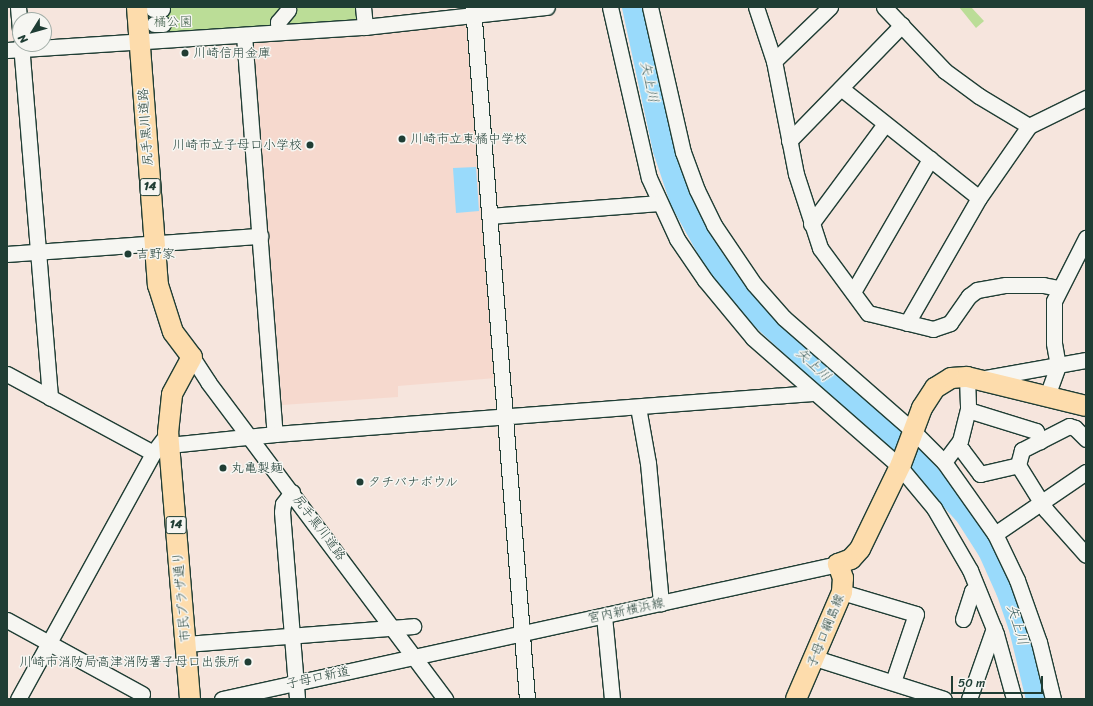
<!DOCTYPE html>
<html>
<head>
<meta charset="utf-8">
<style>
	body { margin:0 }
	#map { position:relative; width:1093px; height:706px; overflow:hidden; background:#f6e5dd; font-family:Sriracha,"Klee One",sans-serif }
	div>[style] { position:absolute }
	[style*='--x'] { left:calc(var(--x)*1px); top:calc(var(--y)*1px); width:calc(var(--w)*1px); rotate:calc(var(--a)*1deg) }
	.built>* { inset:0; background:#f6d9ce }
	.green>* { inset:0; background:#bbdd97 }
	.water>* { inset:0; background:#99dafb }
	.river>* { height:22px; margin:-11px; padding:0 11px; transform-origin:11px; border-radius:11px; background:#99dafb }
	.roads { filter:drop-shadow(1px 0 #1f3d34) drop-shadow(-1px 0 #1f3d34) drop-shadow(0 1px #1f3d34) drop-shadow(0 -1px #1f3d34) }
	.minor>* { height:15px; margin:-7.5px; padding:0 7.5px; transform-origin:7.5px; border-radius:7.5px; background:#f6f6f2 }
	.major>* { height:20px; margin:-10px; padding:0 10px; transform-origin:10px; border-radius:10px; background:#fddcac }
	.dots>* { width:11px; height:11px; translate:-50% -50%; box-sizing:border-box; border:2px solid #f6f6f2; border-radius:50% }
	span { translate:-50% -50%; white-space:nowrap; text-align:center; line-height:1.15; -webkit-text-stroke:3px #f6f6f2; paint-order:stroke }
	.shield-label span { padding:1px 3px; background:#f6f6f2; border:1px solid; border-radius:3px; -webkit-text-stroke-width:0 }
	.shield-label { font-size:12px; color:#1f3d34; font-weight:700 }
	.park-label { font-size:13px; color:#3e5d48 }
	.poi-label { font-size:13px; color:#1f3d34 }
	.left { translate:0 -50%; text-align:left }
	.right { translate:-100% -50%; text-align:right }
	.street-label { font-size:13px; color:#1f3d34 }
	.water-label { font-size:14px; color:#375c5c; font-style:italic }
	.frame { position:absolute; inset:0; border:8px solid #1f3d34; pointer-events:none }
	.north { position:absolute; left:12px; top:12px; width:40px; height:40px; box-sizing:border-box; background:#f6f6f2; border:1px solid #a0aca6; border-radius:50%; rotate:233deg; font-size:11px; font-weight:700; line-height:16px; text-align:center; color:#1f3d34 }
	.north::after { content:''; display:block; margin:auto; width:14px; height:18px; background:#1f3d34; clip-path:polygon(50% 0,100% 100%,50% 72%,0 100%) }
	.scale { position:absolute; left:951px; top:676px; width:92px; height:18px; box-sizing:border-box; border:2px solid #1f3d34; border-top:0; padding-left:5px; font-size:12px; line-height:14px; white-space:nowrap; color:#1f3d34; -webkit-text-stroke:3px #f6f6f2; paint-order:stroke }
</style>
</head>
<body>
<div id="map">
	<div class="built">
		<div style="clip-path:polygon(469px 24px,496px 378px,398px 386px,398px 397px,282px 405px,253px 39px)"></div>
	</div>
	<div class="green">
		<div style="clip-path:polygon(157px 7px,359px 7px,360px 18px,356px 21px,160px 37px)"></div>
		<div style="clip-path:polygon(959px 7px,971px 7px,984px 21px,976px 28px)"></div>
	</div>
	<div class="water">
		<div style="clip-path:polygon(476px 167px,479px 211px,456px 213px,453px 168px)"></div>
	</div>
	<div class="river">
		<div style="--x:633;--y:7;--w:146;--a:77.8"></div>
		<div style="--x:664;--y:150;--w:54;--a:71.6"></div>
		<div style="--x:681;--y:201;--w:70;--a:60.9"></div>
		<div style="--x:715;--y:262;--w:61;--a:51.6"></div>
		<div style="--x:753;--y:310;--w:215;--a:42.7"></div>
		<div style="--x:911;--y:456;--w:81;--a:47"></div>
		<div style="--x:966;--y:515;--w:43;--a:57.4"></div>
		<div style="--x:989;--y:551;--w:44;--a:65.8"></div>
		<div style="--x:1007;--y:591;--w:36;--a:71"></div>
		<div style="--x:1019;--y:625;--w:76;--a:76.3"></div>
	</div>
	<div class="roads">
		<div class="minor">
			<div style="--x:18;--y:7;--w:24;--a:85"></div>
			<div style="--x:363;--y:7;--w:20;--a:84"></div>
			<div style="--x:473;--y:7;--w:694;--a:85.54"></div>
			<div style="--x:610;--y:7;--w:175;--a:77.2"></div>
			<div style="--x:649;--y:178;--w:67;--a:65.3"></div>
			<div style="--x:677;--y:239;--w:50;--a:55.7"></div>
			<div style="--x:705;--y:280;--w:75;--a:50.4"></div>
			<div style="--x:753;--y:338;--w:194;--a:41.2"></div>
			<div style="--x:899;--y:466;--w:55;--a:50.2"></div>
			<div style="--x:934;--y:508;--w:72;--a:59.9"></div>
			<div style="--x:970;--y:570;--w:69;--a:67.9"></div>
			<div style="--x:996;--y:634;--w:67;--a:74.5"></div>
			<div style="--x:650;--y:7;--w:149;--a:77.2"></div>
			<div style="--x:683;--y:152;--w:40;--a:69.8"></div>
			<div style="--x:697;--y:190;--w:39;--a:64"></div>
			<div style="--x:714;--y:225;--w:71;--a:55.9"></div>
			<div style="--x:754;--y:284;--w:45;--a:48.6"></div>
			<div style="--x:784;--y:318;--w:173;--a:41.2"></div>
			<div style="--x:914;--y:432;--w:42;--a:45"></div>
			<div style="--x:944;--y:462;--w:88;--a:54.7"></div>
			<div style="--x:995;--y:534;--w:51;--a:64.4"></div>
			<div style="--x:1017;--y:580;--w:66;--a:70.5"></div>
			<div style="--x:1039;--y:642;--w:59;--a:76.2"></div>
			<div style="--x:756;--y:7;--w:57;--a:71.6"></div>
			<div style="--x:774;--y:61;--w:115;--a:79"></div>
			<div style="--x:796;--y:174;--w:78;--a:72"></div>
			<div style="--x:820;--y:248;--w:81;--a:53.6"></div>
			<div style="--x:868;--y:313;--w:67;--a:13.8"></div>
			<div style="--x:933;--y:329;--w:18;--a:-19"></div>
			<div style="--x:950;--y:323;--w:33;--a:-55"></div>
			<div style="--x:969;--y:296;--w:10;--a:-37"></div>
			<div style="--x:977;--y:290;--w:29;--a:-10"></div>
			<div style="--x:1006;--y:285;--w:37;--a:0"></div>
			<div style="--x:1043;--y:285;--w:16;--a:11"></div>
			<div style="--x:884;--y:7;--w:88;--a:46.4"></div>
			<div style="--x:945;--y:71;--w:42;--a:36.3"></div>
			<div style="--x:979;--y:96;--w:58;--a:31"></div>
			<div style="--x:153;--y:9;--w:9;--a:0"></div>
			<div style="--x:154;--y:24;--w:9;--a:0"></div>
			<div style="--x:279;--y:32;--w:10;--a:-96"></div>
			<div style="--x:278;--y:22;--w:16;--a:-50"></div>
			<div style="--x:244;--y:35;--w:400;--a:85.6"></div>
			<div style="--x:21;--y:44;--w:355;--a:85.3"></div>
			<div style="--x:7;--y:50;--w:359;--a:-3.7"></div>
			<div style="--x:365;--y:27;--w:183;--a:-6.3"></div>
			<div style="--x:774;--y:61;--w:78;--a:-44"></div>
			<div style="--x:842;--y:89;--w:175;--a:38.5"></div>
			<div style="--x:789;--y:141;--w:162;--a:-45.8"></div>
			<div style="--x:490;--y:216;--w:169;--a:-4.4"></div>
			<div style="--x:811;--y:224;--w:124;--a:-53.5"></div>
			<div style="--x:7;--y:254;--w:254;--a:-4.1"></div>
			<div style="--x:853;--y:292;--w:154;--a:-59.9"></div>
			<div style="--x:907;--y:323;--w:144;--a:-60.1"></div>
			<div style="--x:979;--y:198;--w:88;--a:-55.2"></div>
			<div style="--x:1029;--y:126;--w:64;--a:-26.2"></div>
			<div style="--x:192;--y:357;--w:30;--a:57"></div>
			<div style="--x:208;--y:382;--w:396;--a:53.2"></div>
			<div style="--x:7;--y:374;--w:166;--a:28.4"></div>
			<div style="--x:967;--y:377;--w:33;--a:88"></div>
			<div style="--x:980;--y:379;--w:108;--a:-10.2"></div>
			<div style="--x:1047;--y:396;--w:32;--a:-70"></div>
			<div style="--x:1058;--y:366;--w:23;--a:-100"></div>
			<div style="--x:1054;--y:343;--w:42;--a:-90"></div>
			<div style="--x:1054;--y:301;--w:71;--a:-63.1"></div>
			<div style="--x:638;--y:407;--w:57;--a:79.9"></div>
			<div style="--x:648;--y:463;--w:141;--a:84.7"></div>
			<div style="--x:1086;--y:439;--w:16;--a:-135"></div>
			<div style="--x:1075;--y:428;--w:6;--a:-162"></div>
			<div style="--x:1069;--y:426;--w:53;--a:152.9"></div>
			<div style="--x:1022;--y:450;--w:16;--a:105"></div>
			<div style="--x:1018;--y:465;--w:53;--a:58.1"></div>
			<div style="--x:1046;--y:510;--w:60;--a:48.4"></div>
			<div style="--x:169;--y:445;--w:107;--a:-5.9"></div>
			<div style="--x:275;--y:434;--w:539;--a:-4.37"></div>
			<div style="--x:956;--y:447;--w:7;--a:27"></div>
			<div style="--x:962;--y:450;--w:30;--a:53"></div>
			<div style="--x:980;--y:474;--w:39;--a:-13"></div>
			<div style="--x:944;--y:462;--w:26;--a:-53"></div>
			<div style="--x:960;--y:441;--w:32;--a:-76"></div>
			<div style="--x:968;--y:410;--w:71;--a:17.2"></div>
			<div style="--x:1036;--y:431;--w:11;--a:68"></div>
			<div style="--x:292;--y:492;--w:15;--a:127"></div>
			<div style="--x:283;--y:504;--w:8;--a:97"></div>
			<div style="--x:282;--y:512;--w:188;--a:85.4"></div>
			<div style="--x:995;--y:534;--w:110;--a:-34.3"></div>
			<div style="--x:842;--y:592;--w:77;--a:16.6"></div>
			<div style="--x:916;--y:614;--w:72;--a:108.7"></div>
			<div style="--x:604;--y:616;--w:83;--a:84.5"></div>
			<div style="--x:963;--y:619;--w:29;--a:-72"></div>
			<div style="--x:972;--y:591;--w:5;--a:-22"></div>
			<div style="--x:7;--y:620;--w:154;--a:28.7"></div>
			<div style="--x:186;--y:644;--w:228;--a:-4.5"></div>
			<div style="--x:815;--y:658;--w:135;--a:17.6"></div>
			<div style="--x:18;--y:699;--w:281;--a:-61.2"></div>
			<div style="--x:153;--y:453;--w:25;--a:-53"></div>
			<div style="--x:222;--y:699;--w:631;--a:-12.36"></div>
			<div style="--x:969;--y:699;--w:75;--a:-70.6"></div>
		</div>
		<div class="major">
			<div style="--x:137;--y:7;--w:279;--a:85.7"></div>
			<div style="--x:158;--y:285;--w:49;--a:72.3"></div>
			<div style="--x:173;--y:332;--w:31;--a:53"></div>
			<div style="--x:190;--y:699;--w:267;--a:-94.7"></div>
			<div style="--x:168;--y:433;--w:39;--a:-84"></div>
			<div style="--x:172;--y:394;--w:42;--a:-61.6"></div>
			<div style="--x:796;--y:699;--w:116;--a:-66.7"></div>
			<div style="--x:842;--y:592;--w:14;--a:-86"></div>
			<div style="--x:843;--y:578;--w:15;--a:-110"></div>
			<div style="--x:838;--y:564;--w:14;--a:-21"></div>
			<div style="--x:851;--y:559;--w:13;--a:-48"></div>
			<div style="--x:860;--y:549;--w:94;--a:-64.2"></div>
			<div style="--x:901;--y:464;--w:60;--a:-69.4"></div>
			<div style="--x:922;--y:408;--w:24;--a:-57"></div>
			<div style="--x:935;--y:388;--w:19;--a:-32"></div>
			<div style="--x:951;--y:378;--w:16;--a:-4"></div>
			<div style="--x:967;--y:377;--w:122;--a:13.7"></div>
		</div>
	</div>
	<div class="dots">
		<div style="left:185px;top:53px;background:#1f3d34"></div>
		<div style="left:402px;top:139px;background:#1f3d34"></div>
		<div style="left:310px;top:145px;background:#1f3d34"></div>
		<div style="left:128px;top:254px;background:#1f3d34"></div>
		<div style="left:223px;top:468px;background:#1f3d34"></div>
		<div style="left:360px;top:482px;background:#1f3d34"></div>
		<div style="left:248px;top:662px;background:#1f3d34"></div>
	</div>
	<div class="shield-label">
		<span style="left:150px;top:187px">14</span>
		<span style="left:176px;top:525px">14</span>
	</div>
	<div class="park-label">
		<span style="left:173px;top:22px">橘公園</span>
	</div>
	<div class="poi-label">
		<span class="left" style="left:193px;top:53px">川崎信用金庫</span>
		<span class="left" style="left:410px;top:139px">川崎市立東橘中学校</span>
		<span class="right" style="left:302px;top:145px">川崎市立子母口小学校</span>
		<span class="left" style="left:136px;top:254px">吉野家</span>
		<span class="left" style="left:231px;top:468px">丸亀製麺</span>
		<span class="left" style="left:368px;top:482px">タチバナボウル</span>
		<span class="right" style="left:240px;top:662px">川崎市消防局高津消防署子母口出張所</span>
	</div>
	<div class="street-label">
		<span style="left:146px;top:127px;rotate:-94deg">尻手黒川道路</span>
		<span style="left:319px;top:528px;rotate:53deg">尻手黒川道路</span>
		<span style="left:182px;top:597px;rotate:-95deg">市民プラザ通り</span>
		<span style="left:626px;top:611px;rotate:-12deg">宮内新横浜線</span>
		<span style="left:826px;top:631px;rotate:-68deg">子母口綱島線</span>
		<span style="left:318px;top:678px;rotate:-12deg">子母口新道</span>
	</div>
	<div class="water-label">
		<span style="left:649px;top:82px;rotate:78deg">矢上川</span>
		<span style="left:813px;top:365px;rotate:43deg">矢上川</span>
		<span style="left:1017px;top:625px;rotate:73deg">矢上川</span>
	</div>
	<div class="frame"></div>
	<div class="north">N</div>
	<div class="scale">50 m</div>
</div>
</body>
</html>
